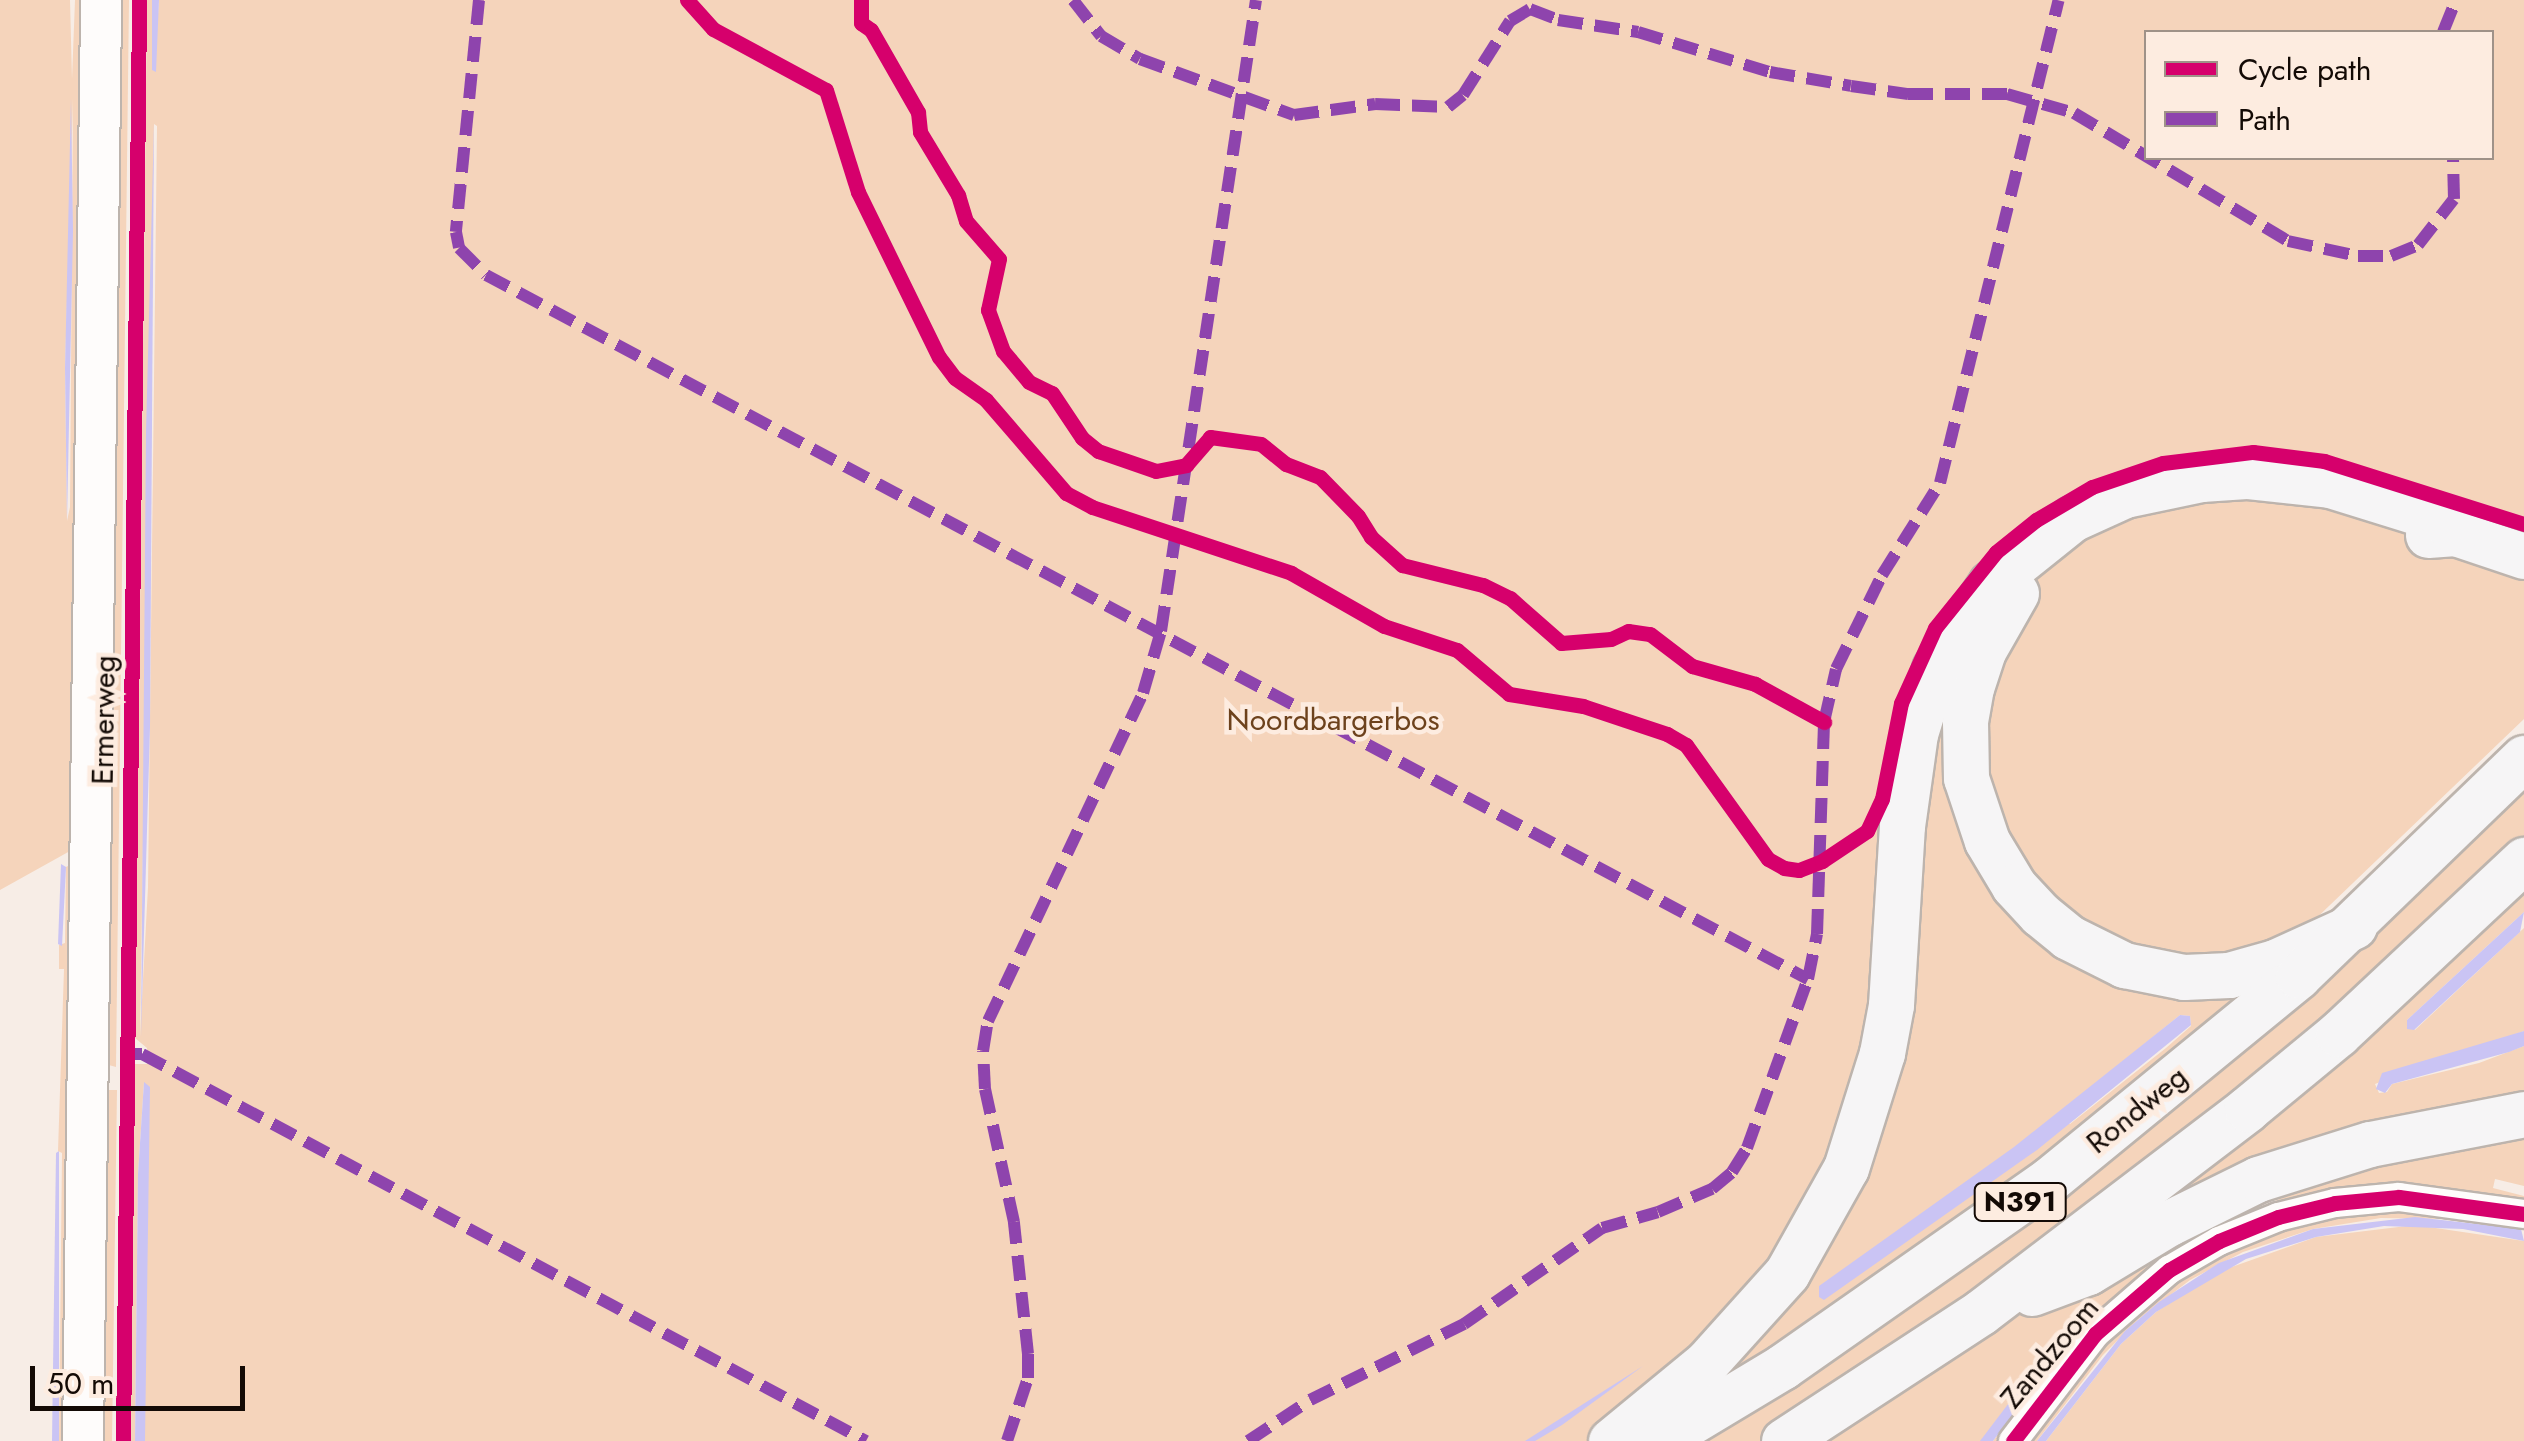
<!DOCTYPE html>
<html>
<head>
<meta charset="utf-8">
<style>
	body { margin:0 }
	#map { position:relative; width:2524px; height:1441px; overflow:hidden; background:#f7ede6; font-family:Jost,sans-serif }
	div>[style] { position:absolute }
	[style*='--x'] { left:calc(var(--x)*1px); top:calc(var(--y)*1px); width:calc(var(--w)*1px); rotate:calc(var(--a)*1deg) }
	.green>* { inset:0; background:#f5d4bb }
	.water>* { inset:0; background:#cac4f4 }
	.roads { filter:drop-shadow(2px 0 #bdb4ad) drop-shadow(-2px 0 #bdb4ad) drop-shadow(0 2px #bdb4ad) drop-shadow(0 -2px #bdb4ad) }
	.street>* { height:28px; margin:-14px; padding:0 14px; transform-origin:14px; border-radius:14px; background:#fefcfb }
	.secondary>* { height:40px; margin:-20px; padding:0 20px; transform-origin:20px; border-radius:20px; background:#fefcfb }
	.primary>* { height:45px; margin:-22.5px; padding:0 22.5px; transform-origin:22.5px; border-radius:22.5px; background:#f6f5f6 }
	.quiet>* { height:12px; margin-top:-6px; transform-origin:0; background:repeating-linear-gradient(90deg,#8e44ad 0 25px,transparent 0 37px) }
	.cycleway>* { height:15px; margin:-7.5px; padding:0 7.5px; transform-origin:7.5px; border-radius:7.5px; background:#d6006c }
	span { translate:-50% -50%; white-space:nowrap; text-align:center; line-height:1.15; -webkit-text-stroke:9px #fdece0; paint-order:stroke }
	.shield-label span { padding:2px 8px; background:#fdece0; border:2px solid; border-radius:8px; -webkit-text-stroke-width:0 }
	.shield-label { font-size:28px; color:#130a05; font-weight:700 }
	.street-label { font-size:30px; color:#130a05 }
	.park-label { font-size:30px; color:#6d421c }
	.legend { position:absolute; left:2144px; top:30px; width:350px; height:130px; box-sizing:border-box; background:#fdece0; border:2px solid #9f9288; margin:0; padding:12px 18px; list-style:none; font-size:30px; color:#130a05 }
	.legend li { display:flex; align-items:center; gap:20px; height:50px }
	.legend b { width:50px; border:2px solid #9f9288 }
	.scale { position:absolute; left:30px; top:1366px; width:215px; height:45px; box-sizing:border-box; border:5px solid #130a05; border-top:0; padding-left:12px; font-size:30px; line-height:35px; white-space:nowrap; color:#130a05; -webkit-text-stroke:8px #fdece0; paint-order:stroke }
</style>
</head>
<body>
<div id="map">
	<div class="green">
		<div style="clip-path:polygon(evenodd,0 0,70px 0,72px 79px,75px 0,86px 0,70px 1441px,59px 1441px,62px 1153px,58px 1151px,64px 969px,59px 969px,59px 945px,65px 943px,66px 867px,70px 865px,70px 851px,0 890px,0 0,73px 98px,70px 507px,67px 521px,65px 369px,73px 98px)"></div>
		<div style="clip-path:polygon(114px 0,129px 0,116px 1067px,105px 1064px)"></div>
		<div style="clip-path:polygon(evenodd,147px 0,152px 0,154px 72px,159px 0,2524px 0,2524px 719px,2305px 929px,2234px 983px,2524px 786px,2524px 837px,2449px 911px,2524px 883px,2524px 912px,2407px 1020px,2415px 1030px,2524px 928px,2524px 1031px,2375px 1084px,2379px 1093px,2387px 1092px,2392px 1084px,2479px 1063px,2524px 1046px,2524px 1106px,2231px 1212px,2115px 1276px,2100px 1291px,2200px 1232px,2294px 1193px,2373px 1168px,2524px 1138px,2524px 1186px,2495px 1179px,2493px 1188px,2524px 1196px,2524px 1207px,2443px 1192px,2209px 1239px,2005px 1441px,1993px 1441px,2078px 1327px,1982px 1441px,143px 1441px,144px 1082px,138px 1174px,135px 1441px,130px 1441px,135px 1064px,147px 1064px,147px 1048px,135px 1038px,147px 0,2146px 32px,2492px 32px,2492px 158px,2146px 158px,2146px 32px,147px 0,154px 124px,157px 126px,148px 887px,140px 1037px,154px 124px,147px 0,2180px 1015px,2190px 1016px,2191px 1026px,2166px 1048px,2070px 1124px,2052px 1119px,2180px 1015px)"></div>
		<div style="clip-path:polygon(101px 1090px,117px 1090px,112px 1441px,98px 1441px)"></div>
		<div style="clip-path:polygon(2379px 1207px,2524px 1221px,2524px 1229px,2447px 1219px,2381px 1218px,2313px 1229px,2243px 1252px,2190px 1280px,2139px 1319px,2103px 1355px,2037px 1441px,2022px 1441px,2062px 1387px,2157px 1290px,2277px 1226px)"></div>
		<div style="clip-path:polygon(2415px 1225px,2524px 1241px,2524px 1441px,2046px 1441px,2121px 1344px,2156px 1312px,2215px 1273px,2316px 1237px)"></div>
	</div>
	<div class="water">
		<div style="clip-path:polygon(152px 0,159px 0,156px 72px,152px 70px)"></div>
		<div style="clip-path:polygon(71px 98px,73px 231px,67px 521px,65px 368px)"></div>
		<div style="clip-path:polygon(154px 124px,150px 727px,141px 1037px,146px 432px)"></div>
		<div style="clip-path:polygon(61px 864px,66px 867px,62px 946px,58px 944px)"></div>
		<div style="clip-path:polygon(2524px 912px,2520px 932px,2414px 1030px,2407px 1029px,2407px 1020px)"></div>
		<div style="clip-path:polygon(2180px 1015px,2190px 1016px,2191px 1025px,2037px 1150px,1824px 1300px,1819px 1297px,1819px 1286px,2014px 1147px)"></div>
		<div style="clip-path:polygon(2524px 1031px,2524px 1046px,2509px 1052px,2392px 1084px,2385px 1093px,2376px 1089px,2382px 1073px)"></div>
		<div style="clip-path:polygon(144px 1082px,150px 1087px,145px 1441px,135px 1441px,138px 1174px)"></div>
		<div style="clip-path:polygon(59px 1151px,59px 1441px,52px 1441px,56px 1153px)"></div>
		<div style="clip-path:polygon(2415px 1217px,2521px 1229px,2524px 1241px,2463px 1229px,2384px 1226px,2316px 1237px,2246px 1259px,2156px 1312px,2121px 1344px,2046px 1441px,2037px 1441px,2125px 1331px,2159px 1302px,2219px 1263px,2313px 1229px)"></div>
		<div style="clip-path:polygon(2072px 1320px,2079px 1327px,1993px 1441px,1980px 1441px)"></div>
		<div style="clip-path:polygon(1643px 1366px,1562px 1425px,1535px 1441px,1525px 1441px)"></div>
	</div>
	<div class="roads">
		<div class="street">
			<div style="--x:2013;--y:1441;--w:135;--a:-52.5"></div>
			<div style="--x:2095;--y:1334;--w:98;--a:-40.9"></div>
			<div style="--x:2169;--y:1270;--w:58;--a:-30.1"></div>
			<div style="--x:2219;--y:1241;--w:64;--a:-22.1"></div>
			<div style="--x:2278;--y:1217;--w:59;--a:-13.8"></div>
			<div style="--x:2335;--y:1203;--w:64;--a:-5.4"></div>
			<div style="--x:2399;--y:1197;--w:126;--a:7.7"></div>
		</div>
		<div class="secondary">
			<div style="--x:83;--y:1441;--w:1441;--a:-89.28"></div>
		</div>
		<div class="primary">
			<div style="--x:2428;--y:535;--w:27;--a:-4"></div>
			<div style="--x:2455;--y:533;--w:73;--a:18.4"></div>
			<div style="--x:2016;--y:593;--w:67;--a:119.6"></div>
			<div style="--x:1983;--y:651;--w:38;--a:108"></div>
			<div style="--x:1971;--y:687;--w:35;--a:100"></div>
			<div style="--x:1965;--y:721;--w:57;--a:89"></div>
			<div style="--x:1966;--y:778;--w:66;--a:71.6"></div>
			<div style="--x:1987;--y:841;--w:52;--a:59"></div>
			<div style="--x:2014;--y:886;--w:38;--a:47"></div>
			<div style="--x:2040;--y:914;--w:36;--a:39"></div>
			<div style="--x:2068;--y:937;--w:63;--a:26.6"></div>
			<div style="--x:2124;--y:965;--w:61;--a:11.3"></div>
			<div style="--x:2184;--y:977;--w:45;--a:-2.5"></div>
			<div style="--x:2229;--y:975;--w:48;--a:-15.8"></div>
			<div style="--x:2275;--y:962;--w:87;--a:-24.5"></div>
			<div style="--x:2032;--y:1293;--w:60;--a:-20.6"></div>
			<div style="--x:2088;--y:1272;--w:95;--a:-31.2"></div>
			<div style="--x:2169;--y:1223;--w:99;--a:-26.3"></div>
			<div style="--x:2258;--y:1179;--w:117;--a:-17.4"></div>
			<div style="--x:2370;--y:1144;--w:157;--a:-11"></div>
			<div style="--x:1611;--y:1441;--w:123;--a:-39.4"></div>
			<div style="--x:1706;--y:1363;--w:121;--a:-48"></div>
			<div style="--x:1787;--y:1273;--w:120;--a:-60.7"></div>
			<div style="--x:1846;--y:1168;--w:121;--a:-72.6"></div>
			<div style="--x:1882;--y:1053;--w:49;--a:-79.4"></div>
			<div style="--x:1891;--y:1005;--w:179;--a:-86.5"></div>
			<div style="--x:1902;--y:826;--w:93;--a:-82"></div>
			<div style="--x:1915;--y:734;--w:68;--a:-72.9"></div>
			<div style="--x:1935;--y:669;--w:102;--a:-56.6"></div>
			<div style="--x:1991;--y:584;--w:104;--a:-38.7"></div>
			<div style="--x:2072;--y:519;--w:58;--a:-24.4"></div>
			<div style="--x:2125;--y:495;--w:78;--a:-11.9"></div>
			<div style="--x:2201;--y:479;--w:45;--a:-3.8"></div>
			<div style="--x:2246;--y:476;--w:84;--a:6.1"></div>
			<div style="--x:2330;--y:485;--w:118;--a:17.2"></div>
			<div style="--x:2443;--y:520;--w:18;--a:47"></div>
			<div style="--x:1659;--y:1441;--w:144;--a:-31"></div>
			<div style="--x:1782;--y:1367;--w:326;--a:-35"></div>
			<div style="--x:2049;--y:1180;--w:322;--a:-39.3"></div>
			<div style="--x:2298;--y:976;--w:314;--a:-44"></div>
			<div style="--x:1784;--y:1441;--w:235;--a:-33.2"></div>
			<div style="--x:1981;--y:1312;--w:335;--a:-37.3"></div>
			<div style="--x:2247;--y:1109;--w:118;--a:-39.5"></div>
			<div style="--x:2338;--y:1034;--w:255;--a:-43.1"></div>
		</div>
	</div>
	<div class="quiet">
		<div style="--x:479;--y:0;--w:233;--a:95.7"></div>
		<div style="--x:456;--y:232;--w:16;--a:79"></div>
		<div style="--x:459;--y:248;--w:38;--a:45"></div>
		<div style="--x:486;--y:275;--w:1498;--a:28.04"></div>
		<div style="--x:1073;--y:0;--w:46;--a:52.1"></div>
		<div style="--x:1101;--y:36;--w:45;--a:30.5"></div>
		<div style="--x:1140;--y:59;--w:164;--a:20"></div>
		<div style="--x:1294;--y:115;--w:82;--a:-7.7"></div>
		<div style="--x:1375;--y:104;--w:73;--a:2.4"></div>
		<div style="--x:1448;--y:107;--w:19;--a:-39"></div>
		<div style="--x:1463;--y:95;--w:88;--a:-57.6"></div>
		<div style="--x:1510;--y:21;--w:23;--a:-31"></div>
		<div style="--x:1530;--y:9;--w:30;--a:21"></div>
		<div style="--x:1558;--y:20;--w:81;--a:8.5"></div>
		<div style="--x:1638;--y:32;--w:138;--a:16.9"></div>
		<div style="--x:1770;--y:72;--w:82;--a:9.8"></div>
		<div style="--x:1851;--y:86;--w:58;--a:8"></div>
		<div style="--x:1908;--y:94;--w:99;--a:0"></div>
		<div style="--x:2007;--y:94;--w:70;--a:15.8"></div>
		<div style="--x:2074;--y:113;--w:249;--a:30.9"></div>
		<div style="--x:2288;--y:241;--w:72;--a:12.1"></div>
		<div style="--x:2358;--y:256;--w:33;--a:0"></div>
		<div style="--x:2391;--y:256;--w:29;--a:-22"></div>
		<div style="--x:2418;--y:245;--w:58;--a:-52"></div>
		<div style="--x:2454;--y:199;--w:41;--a:-91.4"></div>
		<div style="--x:2443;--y:32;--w:35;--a:-68"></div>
		<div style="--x:128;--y:1054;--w:14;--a:0"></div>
		<div style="--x:142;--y:1054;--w:821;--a:28.13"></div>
		<div style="--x:1007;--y:1441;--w:66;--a:-71.6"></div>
		<div style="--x:1028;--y:1378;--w:24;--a:-90"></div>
		<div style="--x:1028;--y:1354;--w:133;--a:-96.1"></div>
		<div style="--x:1014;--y:1222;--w:136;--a:-102.3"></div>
		<div style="--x:985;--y:1089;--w:38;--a:-93"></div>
		<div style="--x:983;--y:1051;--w:30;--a:-81"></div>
		<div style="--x:988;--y:1021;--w:363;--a:-64.7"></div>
		<div style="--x:1143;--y:693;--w:65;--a:-73.8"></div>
		<div style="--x:1161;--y:631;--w:638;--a:-81.44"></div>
		<div style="--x:1248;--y:1441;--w:74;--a:-33.5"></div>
		<div style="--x:1310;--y:1400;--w:172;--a:-26.3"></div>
		<div style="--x:1464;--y:1324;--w:168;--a:-34.8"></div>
		<div style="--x:1602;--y:1228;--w:58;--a:-15.9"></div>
		<div style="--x:1658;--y:1212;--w:59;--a:-23.1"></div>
		<div style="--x:1712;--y:1189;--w:26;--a:-40"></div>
		<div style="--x:1732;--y:1172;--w:28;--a:-58"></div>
		<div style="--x:1747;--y:1148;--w:180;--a:-70.2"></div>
		<div style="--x:1808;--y:979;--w:46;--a:-78.7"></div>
		<div style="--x:1817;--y:934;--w:212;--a:-88.1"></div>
		<div style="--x:1824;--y:722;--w:54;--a:-77.2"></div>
		<div style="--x:1836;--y:669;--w:105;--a:-63.9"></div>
		<div style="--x:1882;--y:575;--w:109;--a:-57.8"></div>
		<div style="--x:1940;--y:483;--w:497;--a:-76.2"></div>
	</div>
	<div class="cycleway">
		<div style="--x:687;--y:0;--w:39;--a:48"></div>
		<div style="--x:713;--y:29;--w:128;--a:28.4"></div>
		<div style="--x:826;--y:90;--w:107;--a:72.6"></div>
		<div style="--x:858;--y:192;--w:184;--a:63.9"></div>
		<div style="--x:939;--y:357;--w:26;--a:53"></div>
		<div style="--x:955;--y:378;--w:38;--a:35"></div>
		<div style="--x:986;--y:400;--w:123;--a:49.3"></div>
		<div style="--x:1066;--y:493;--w:30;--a:28"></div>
		<div style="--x:1092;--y:507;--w:210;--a:18.3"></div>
		<div style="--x:1291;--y:573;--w:107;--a:29.7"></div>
		<div style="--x:1384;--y:626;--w:77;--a:18.2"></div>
		<div style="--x:1457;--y:650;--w:68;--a:40.2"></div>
		<div style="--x:1509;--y:694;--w:75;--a:9.2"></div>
		<div style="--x:1583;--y:706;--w:89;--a:18.4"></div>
		<div style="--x:1667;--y:734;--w:22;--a:30"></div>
		<div style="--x:1686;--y:745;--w:140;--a:54.3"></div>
		<div style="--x:1768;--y:859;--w:18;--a:29"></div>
		<div style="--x:1784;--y:868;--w:15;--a:8"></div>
		<div style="--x:1799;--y:870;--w:25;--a:-21"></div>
		<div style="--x:1822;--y:861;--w:54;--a:-33.7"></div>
		<div style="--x:1867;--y:831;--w:35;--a:-65"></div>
		<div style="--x:1882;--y:799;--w:98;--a:-78.8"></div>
		<div style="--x:1901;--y:703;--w:82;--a:-65.6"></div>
		<div style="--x:1935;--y:628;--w:97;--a:-51.2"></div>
		<div style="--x:1996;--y:552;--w:51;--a:-38.7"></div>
		<div style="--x:2036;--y:520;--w:65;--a:-30.5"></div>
		<div style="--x:2092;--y:487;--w:75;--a:-18.7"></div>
		<div style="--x:2163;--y:463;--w:91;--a:-7"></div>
		<div style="--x:2253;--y:452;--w:72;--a:7.2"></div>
		<div style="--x:2324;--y:461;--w:210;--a:17.5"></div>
		<div style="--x:861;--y:0;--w:23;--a:90"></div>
		<div style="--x:861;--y:23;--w:12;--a:35"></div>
		<div style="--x:871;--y:30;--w:95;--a:60.2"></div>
		<div style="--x:918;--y:112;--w:20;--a:84"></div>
		<div style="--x:920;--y:132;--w:74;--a:58.9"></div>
		<div style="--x:958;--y:195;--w:27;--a:73"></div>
		<div style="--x:966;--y:221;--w:50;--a:49"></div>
		<div style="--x:999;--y:259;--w:52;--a:102.2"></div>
		<div style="--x:988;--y:310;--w:44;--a:69.9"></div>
		<div style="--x:1003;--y:351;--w:40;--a:50"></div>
		<div style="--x:1029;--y:382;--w:25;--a:26"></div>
		<div style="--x:1052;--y:393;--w:54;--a:56.3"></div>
		<div style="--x:1082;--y:438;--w:21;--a:39"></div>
		<div style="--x:1098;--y:451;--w:61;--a:19"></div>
		<div style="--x:1156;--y:471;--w:31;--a:-11"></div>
		<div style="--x:1186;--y:465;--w:37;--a:-49"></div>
		<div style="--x:1210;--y:437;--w:51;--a:7.8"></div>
		<div style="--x:1261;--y:444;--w:32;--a:39"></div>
		<div style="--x:1286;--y:464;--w:36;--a:21"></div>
		<div style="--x:1320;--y:477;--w:54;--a:45.7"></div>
		<div style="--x:1358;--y:516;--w:25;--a:58"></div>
		<div style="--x:1371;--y:537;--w:42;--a:42.1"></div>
		<div style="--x:1402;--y:565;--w:83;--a:13.9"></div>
		<div style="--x:1483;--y:585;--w:30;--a:26"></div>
		<div style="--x:1510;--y:598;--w:68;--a:41.4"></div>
		<div style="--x:1561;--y:643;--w:50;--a:-4.6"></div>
		<div style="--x:1611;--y:639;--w:19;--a:-25"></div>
		<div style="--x:1628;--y:631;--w:22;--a:8"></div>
		<div style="--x:1650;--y:634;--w:53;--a:37.3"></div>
		<div style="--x:1692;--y:666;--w:66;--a:15.9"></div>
		<div style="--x:1755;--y:684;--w:79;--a:28.8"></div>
		<div style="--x:123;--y:1441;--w:1441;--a:-89.36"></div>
		<div style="--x:2013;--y:1441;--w:135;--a:-52.5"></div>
		<div style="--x:2095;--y:1334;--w:98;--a:-40.9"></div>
		<div style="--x:2169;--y:1270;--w:58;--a:-30.1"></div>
		<div style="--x:2219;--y:1241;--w:64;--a:-22.1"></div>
		<div style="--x:2278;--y:1217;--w:59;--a:-13.8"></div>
		<div style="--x:2335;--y:1203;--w:64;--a:-5.4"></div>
		<div style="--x:2399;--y:1197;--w:126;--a:7.7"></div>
	</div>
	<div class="shield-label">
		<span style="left:2020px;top:1202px">N391</span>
	</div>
	<div class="street-label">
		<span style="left:104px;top:720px;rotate:-89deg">Ermerweg</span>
		<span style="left:2137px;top:1110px;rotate:-39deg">Rondweg</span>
		<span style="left:2050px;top:1353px;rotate:-50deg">Zandzoom</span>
	</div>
	<div class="park-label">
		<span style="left:1333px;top:720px">Noordbargerbos</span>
	</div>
	<ul class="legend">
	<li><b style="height:12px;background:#d6006c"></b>Cycle path</li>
	<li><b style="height:12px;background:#8e44ad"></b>Path</li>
	</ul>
	<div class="scale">50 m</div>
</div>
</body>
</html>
